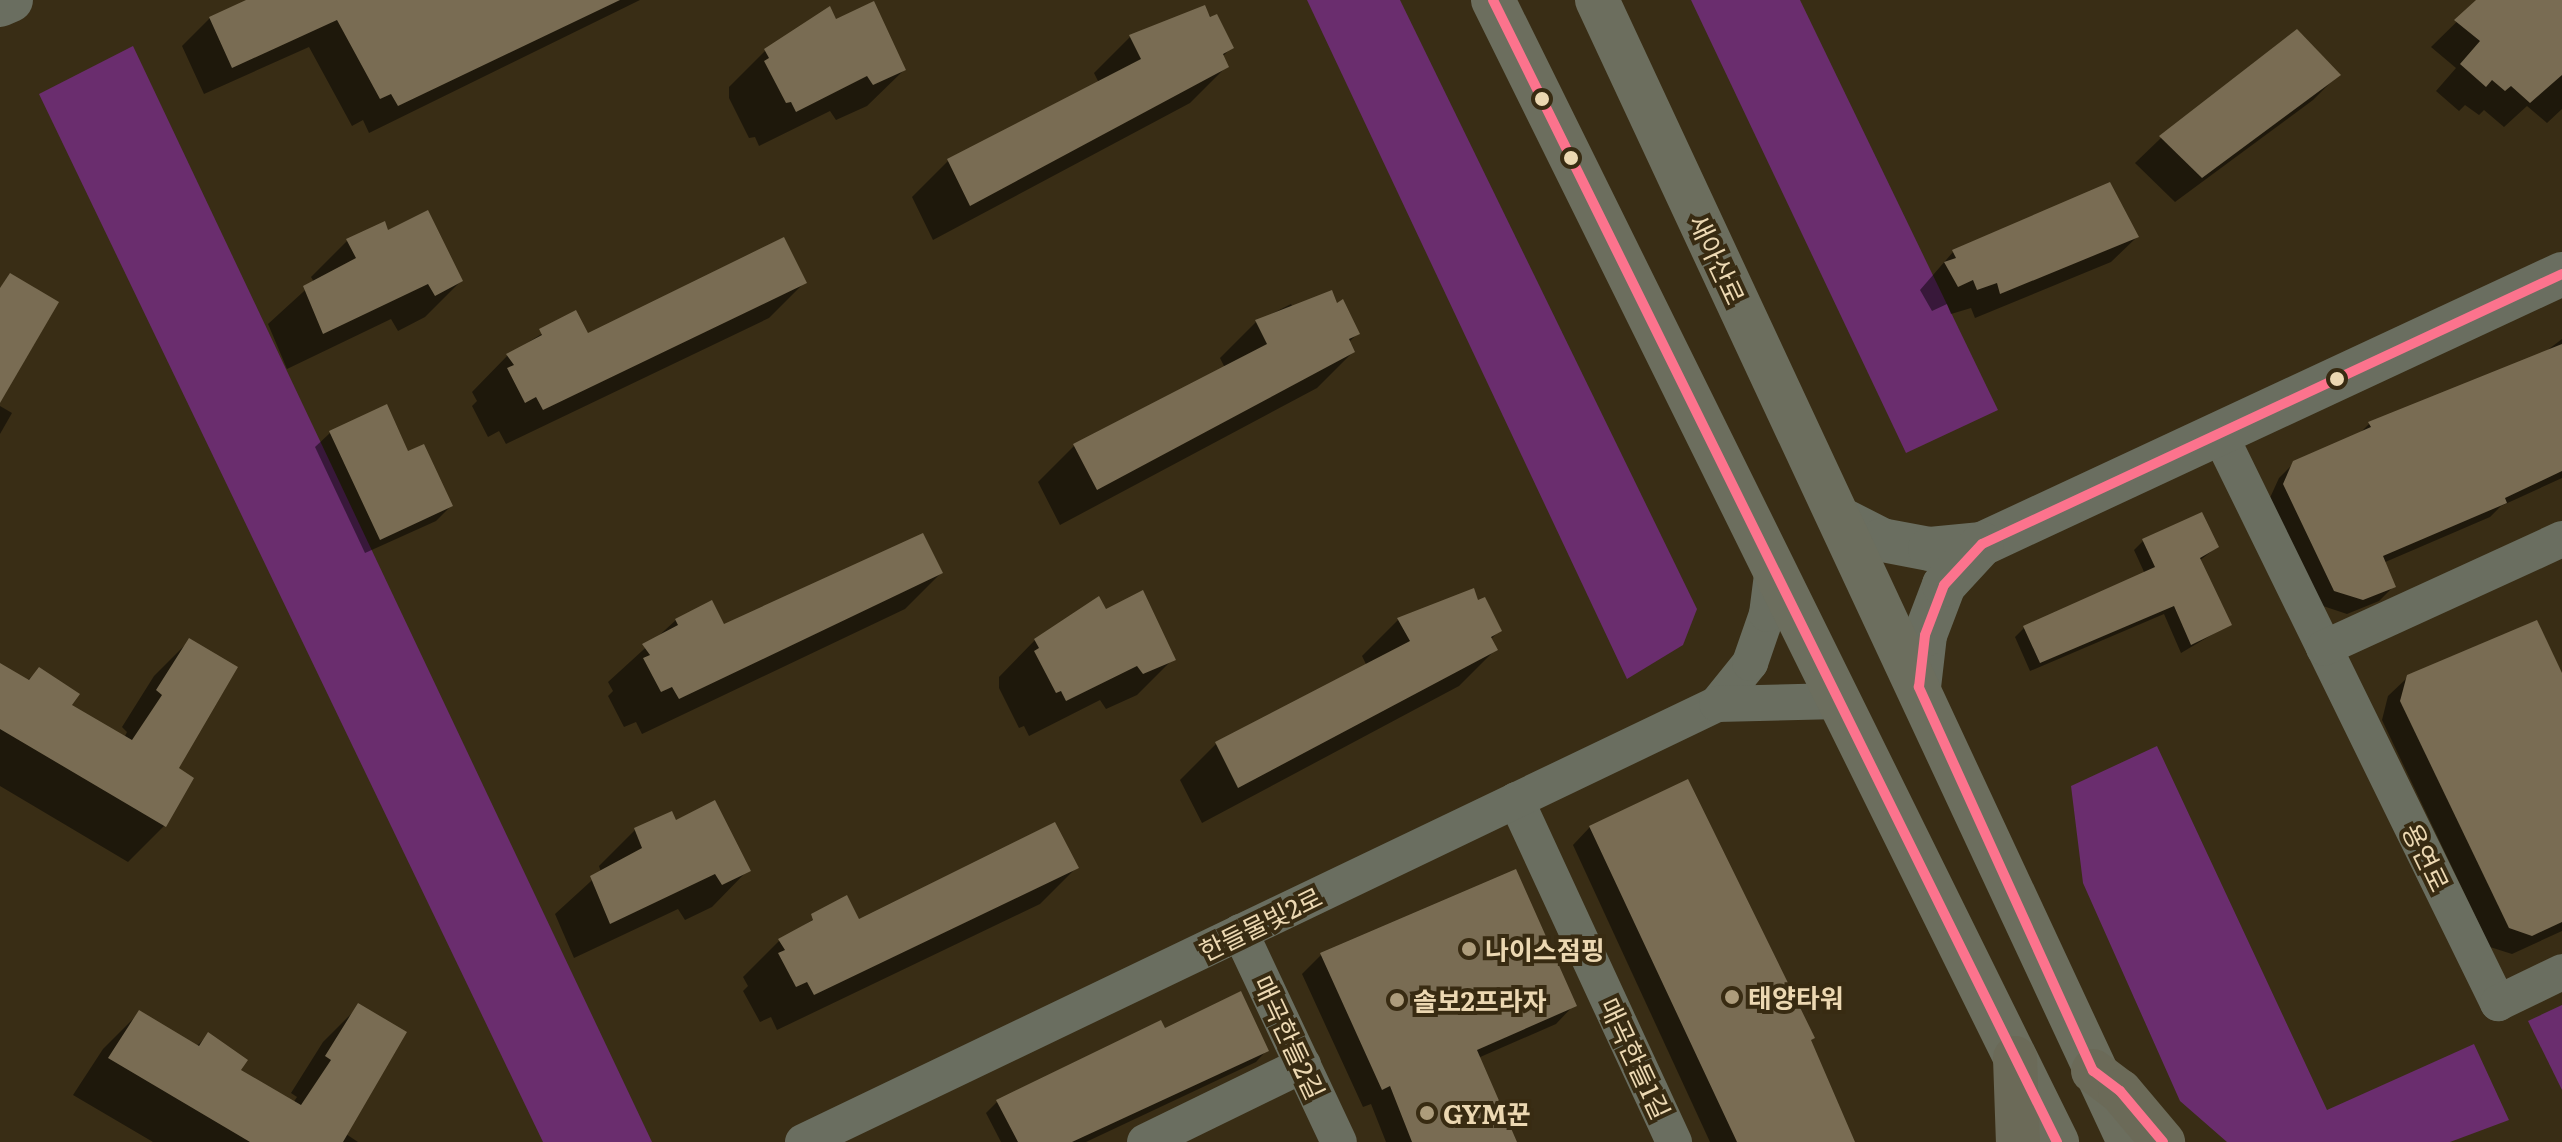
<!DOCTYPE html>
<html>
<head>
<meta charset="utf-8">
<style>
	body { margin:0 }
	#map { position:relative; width:2562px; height:1142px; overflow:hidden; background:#392d15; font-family:Literata,"Noto Sans KR",serif }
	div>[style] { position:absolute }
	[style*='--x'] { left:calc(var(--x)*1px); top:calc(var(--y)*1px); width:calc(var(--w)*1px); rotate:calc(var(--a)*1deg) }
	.green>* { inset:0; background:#6a2d6e }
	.shadow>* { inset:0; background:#0007 }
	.building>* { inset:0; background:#796c53 }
	.minor>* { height:36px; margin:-18px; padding:0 18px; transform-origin:18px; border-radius:18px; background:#6a6e60 }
	.tertiary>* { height:44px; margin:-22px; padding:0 22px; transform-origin:22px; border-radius:22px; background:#6a6e60 }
	.secondary>* { height:44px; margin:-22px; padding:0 22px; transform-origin:22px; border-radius:22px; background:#6c6e5e }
	.trunk>* { height:44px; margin:-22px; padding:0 22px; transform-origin:22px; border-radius:22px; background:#6b6a58 }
	.bus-1>* { height:10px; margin:-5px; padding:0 5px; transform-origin:5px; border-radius:5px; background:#fc738d }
	.dots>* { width:22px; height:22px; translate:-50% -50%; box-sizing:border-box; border:4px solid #382b12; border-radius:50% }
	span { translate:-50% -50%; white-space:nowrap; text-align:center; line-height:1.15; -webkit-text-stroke:8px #382b12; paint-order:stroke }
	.street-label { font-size:26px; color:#ecd8b2 }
	.poi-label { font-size:26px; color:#ecd8b2; font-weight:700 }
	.left { translate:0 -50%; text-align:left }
</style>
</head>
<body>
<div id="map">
	<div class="green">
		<div style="clip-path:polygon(1307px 0,1400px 0,1697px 609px,1683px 645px,1627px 679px)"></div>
		<div style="clip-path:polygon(1691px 0,1800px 0,1998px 410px,1906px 453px)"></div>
		<div style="clip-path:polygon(133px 46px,652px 1142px,543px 1142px,39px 94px)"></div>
		<div style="clip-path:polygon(2157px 746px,2327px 1110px,2474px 1044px,2509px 1120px,2450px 1142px,2227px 1142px,2180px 1101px,2083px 883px,2071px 786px)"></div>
		<div style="clip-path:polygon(2562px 1005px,2562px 1090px,2528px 1021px)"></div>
	</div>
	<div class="shadow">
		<div style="clip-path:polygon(251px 0,640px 0,369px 133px,363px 120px,352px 126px,309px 47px,204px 94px,182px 46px,210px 18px)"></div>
		<div style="clip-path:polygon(2479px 0,2562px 4px,2562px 109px,2547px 123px,2527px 106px,2504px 127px,2484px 110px,2479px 115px,2465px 105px,2459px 111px,2436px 91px,2456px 68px,2431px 47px)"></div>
		<div style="clip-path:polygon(1204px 7px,1231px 48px,1222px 57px,1226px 67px,1190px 103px,933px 240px,912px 197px,948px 161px,1099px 83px,1094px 73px,1130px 37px)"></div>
		<div style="clip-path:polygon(835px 22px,904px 70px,867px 106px,836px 120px,830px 111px,759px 146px,755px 137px,749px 138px,729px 98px,729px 87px,766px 50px)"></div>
		<div style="clip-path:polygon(2338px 75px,2313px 100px,2175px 202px,2135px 163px,2161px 138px)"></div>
		<div style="clip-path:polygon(2109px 184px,2137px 237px,2111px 262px,1975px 318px,1971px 308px,1951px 314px,1947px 304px,1932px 311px,1920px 290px,1953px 252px)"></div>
		<div style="clip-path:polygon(388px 233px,461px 281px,425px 317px,398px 331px,391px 319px,287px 369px,268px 324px,314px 282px,311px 277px,348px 240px)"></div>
		<div style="clip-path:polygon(805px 282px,769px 318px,506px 444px,499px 431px,488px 437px,472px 406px,477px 401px,472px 392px,508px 355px,575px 313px,588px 336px)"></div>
		<div style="clip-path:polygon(1291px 304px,1294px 310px,1358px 333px,1349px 342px,1353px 352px,1317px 388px,1060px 525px,1038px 482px,1074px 446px,1225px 368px,1220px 358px,1256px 322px)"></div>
		<div style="clip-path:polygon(2562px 339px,2562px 478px,2501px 506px,2490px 517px,2383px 563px,2394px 586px,2379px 601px,2347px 614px,2320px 605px,2269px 500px,2279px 478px,2294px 463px,2357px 436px,2370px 423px,2541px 355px)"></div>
		<div style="clip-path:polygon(0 406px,12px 413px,0 434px)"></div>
		<div style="clip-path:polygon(330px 433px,407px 453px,451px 506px,436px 521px,365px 553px,315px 447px)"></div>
		<div style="clip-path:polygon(2143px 541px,2217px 547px,2199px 561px,2230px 624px,2181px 653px,2164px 614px,2030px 671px,2015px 637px,2024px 628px,2145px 574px,2134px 550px)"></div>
		<div style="clip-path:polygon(941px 573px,905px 609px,642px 734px,636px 722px,624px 727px,608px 696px,613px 691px,608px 682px,676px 620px,723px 626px)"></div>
		<div style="clip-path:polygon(1477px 603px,1499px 631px,1490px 640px,1495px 650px,1459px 686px,1202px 823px,1180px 780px,1216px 744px,1367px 666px,1362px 656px,1398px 620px)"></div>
		<div style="clip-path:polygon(1105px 611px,1173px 659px,1137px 695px,1106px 709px,1100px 700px,1029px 736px,1024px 726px,1019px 728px,999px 688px,999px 677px,1035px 640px)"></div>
		<div style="clip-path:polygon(190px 640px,177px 769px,164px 826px,128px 862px,0 786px,0 665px,27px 681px,39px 670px,69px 706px,124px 738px,127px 732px,122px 727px,154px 676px)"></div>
		<div style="clip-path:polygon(2408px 677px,2562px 678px,2562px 931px,2512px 954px,2490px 947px,2382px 720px,2388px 696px)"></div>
		<div style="clip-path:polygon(675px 823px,748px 870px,712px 907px,685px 920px,678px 909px,574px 958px,555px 914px,601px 872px,599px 866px,635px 830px)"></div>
		<div style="clip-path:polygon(1590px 827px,1852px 1142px,1710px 1142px,1573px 845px)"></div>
		<div style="clip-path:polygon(1076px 868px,1040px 904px,777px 1030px,771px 1017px,760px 1022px,743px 991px,748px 986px,743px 977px,779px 941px,847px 898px,859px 922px)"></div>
		<div style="clip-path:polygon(1515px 872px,1574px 1005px,1556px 1024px,1478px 1058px,1515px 1142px,1386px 1142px,1371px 1104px,1363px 1107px,1302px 974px,1321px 955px)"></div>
		<div style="clip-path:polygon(359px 1006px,346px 1134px,358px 1142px,153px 1142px,73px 1095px,103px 1049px,139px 1013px,196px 1047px,208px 1035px,238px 1071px,293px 1103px,297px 1097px,291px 1093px,323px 1042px)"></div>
		<div style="clip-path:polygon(1164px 1031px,1267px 1050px,1256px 1062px,1086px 1142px,1001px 1142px,986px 1113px,997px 1102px)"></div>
	</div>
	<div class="building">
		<div style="clip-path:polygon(246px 0,620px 0,398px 106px,391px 94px,380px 99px,337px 20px,232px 68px,209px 17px)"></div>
		<div style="clip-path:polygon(2476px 0,2562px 0,2562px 75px,2530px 103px,2511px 86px,2505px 91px,2492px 80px,2486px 87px,2460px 64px,2480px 41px,2454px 20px)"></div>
		<div style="clip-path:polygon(874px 1px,906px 70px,873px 85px,867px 76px,796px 112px,791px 102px,786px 103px,764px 61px,769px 58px,764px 49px,830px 6px,836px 19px)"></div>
		<div style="clip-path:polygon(1205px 5px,1210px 17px,1217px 14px,1234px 48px,1223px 54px,1229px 67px,970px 206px,947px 159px,1141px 59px,1129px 35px)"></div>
		<div style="clip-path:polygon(2297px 29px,2341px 75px,2202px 178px,2159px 136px)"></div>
		<div style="clip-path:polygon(2110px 182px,2139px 237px,2000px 294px,1997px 283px,1977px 290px,1973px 280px,1958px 287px,1944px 262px,1956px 258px,1952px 250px)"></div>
		<div style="clip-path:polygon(428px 210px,463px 281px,435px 296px,428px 284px,323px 334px,303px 286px,356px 258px,346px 239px,385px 221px,388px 230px)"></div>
		<div style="clip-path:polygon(784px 237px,807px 283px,543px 410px,536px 397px,525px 403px,507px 368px,514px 365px,506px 354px,542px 335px,539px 329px,576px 310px,588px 333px)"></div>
		<div style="clip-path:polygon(10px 273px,59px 302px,0 403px,0 288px)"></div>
		<div style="clip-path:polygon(1332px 290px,1337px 303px,1343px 299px,1360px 334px,1349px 339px,1355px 352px,1097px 490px,1073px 444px,1267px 344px,1255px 320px)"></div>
		<div style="clip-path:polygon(2562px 344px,2562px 471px,2505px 498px,2507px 503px,2383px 556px,2396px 587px,2363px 600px,2334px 591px,2283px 484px,2293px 461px,2371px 427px,2368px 422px)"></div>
		<div style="clip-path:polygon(387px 404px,408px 451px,424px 444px,453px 506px,380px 540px,329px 431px)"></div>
		<div style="clip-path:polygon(2202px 512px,2219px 547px,2200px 558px,2232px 625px,2191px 645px,2174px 606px,2040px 663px,2023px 626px,2155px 567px,2142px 539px)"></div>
		<div style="clip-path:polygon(923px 533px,943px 573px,679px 699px,672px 687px,661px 692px,643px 658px,650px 655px,642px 644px,678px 625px,675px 619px,712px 600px,724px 624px)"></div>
		<div style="clip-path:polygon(1474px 588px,1478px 600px,1485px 597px,1502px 631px,1491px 637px,1498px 650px,1238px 788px,1215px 742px,1410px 641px,1397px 618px)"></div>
		<div style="clip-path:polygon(1143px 590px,1176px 660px,1143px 674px,1137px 666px,1066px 701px,1061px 691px,1056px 693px,1034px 651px,1039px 648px,1034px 639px,1099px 596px,1106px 609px)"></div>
		<div style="clip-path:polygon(2537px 620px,2562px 673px,2562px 922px,2532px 936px,2509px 928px,2400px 701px,2407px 675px)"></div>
		<div style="clip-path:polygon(189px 638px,238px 667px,179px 768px,194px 778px,166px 827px,0 729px,0 663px,29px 680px,39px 667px,80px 694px,72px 705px,132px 740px,162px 695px,156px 690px)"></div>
		<div style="clip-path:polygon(1688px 779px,1815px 1038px,1811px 1040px,1855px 1142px,1737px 1142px,1589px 826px)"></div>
		<div style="clip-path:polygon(715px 800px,751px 871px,722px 885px,715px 874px,610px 924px,590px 876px,642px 848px,634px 828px,672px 811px,676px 820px)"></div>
		<div style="clip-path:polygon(1055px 822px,1079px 868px,814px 995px,807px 982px,796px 987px,778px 953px,785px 950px,778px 939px,813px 920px,811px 914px,847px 895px,859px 919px)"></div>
		<div style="clip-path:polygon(1516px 869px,1577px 1006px,1477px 1050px,1517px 1142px,1412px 1142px,1390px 1086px,1382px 1090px,1320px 953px)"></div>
		<div style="clip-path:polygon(1241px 991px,1269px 1051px,1072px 1142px,1018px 1142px,996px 1100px,1161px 1020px,1165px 1028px)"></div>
		<div style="clip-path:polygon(358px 1003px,407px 1032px,343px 1142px,250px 1142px,108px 1058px,139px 1010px,199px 1046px,208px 1032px,248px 1060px,241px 1070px,301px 1105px,331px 1060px,325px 1056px)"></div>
	</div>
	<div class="minor">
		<div style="--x:2219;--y:433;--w:635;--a:63.92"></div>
		<div style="--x:2498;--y:1003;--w:71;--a:-25.8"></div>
		<div style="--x:2324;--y:648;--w:262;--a:-24.6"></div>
		<div style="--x:1717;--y:704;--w:53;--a:-51.2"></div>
		<div style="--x:1750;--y:663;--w:52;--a:-70.9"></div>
		<div style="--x:1767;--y:614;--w:47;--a:-82.7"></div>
		<div style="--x:1516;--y:800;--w:377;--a:65.2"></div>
		<div style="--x:1240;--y:932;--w:232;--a:64.8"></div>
		<div style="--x:803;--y:1142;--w:1014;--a:-25.6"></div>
		<div style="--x:1717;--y:704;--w:122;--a:-1.4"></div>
		<div style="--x:1145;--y:1142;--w:176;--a:-26"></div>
	</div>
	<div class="tertiary">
		<div style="--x:0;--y:5;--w:12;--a:-24"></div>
		<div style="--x:1839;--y:518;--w:48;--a:27.1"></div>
		<div style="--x:1882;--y:540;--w:49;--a:10.6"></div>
		<div style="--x:1930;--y:549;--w:52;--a:-5.5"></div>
		<div style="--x:1982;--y:544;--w:640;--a:-24.96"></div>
		<div style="--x:1919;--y:687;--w:52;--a:-83.4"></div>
		<div style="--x:1925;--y:635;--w:53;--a:-69.2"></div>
		<div style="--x:1944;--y:585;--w:56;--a:-47.2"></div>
	</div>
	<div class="secondary">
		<div style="--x:1493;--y:0;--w:1274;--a:63.72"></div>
		<div style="--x:1597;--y:0;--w:1260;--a:65.02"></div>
	</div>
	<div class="trunk">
		<div style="--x:2015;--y:1058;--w:84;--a:88"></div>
		<div style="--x:2093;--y:1071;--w:34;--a:37"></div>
		<div style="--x:2120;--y:1091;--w:67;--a:49.9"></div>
	</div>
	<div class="bus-1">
		<div style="--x:1493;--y:0;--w:1274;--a:63.72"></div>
		<div style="--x:2163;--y:1142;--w:67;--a:-130.1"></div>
		<div style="--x:2120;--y:1091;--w:34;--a:-143"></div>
		<div style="--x:2093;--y:1071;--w:422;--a:-114.4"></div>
		<div style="--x:1919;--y:687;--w:52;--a:-83.4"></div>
		<div style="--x:1925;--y:635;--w:53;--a:-69.2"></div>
		<div style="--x:1944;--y:585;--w:56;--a:-47.2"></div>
		<div style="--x:1982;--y:544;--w:640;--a:-24.96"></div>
	</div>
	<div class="dots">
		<div style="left:1542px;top:99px;background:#ecd8b2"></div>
		<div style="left:1571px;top:158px;background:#ecd8b2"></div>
		<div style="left:2337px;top:379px;background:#ecd8b2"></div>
		<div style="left:1469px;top:949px;background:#ad9c7b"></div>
		<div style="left:1732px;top:997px;background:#ad9c7b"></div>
		<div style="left:1397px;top:1000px;background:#ad9c7b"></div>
		<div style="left:1427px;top:1113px;background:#ad9c7b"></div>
	</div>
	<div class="street-label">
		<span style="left:1718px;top:259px;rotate:65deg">새아산로</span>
		<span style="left:2427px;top:857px;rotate:64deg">용연로</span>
		<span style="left:1260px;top:923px;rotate:-26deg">한들물빛2로</span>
		<span style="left:1290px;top:1037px;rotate:65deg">매곡한들2길</span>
		<span style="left:1636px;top:1058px;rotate:65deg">매곡한들1길</span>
	</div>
	<div class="poi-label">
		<span class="left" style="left:1485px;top:949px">나이스점핑</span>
		<span class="left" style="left:1748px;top:997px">태양타워</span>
		<span class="left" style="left:1413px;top:1000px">솔보2프라자</span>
		<span class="left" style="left:1443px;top:1113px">GYM꾼</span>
	</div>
</div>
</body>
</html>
